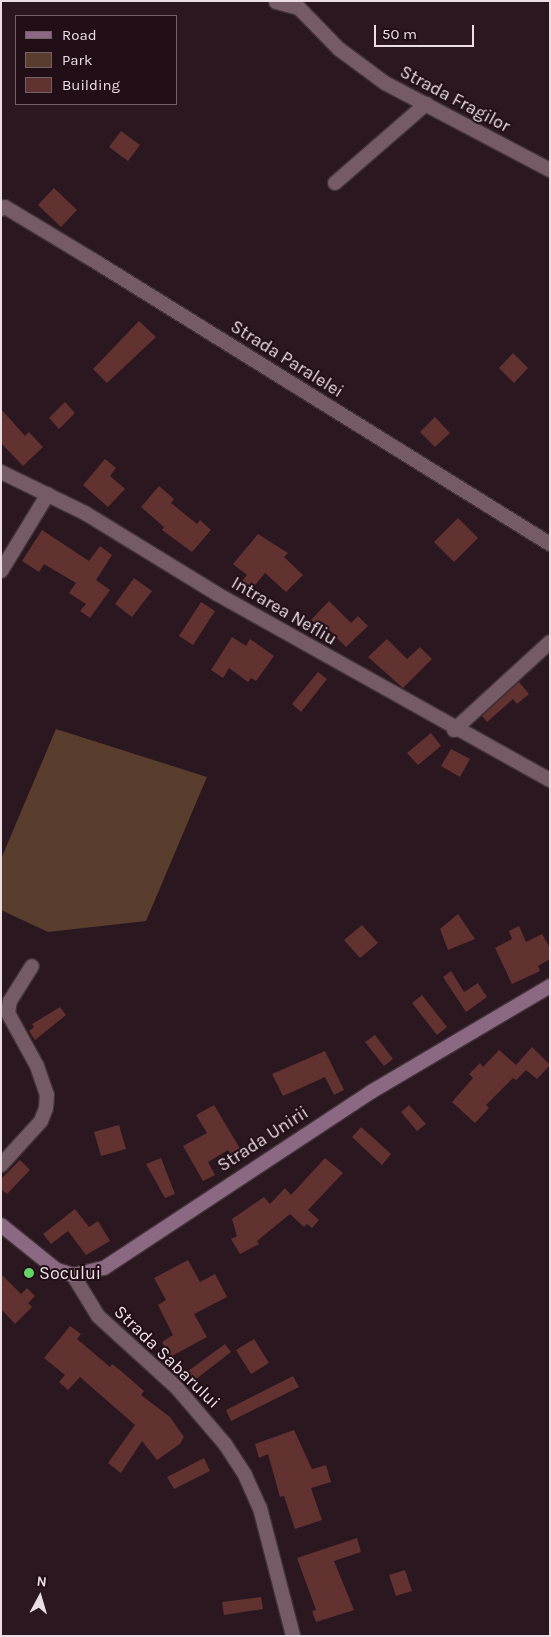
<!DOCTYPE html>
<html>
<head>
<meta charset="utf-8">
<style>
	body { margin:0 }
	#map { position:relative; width:551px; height:1637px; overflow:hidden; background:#2b1720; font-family:Karla,sans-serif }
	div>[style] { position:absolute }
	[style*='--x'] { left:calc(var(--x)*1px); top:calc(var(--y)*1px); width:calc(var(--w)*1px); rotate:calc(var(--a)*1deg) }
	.green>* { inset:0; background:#593e2d }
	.building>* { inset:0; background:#623230 }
	.roads { filter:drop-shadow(1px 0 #433339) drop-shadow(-1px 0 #433339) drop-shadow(0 1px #433339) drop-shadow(0 -1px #433339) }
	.minor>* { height:14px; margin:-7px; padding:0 7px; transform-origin:7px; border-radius:7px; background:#745b65 }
	.tertiary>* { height:14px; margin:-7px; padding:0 7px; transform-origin:7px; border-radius:7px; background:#745b65 }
	.secondary>* { height:14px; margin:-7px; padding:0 7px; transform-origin:7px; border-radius:7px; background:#8c6983 }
	.dots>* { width:14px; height:14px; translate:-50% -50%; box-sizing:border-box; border:2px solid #210e16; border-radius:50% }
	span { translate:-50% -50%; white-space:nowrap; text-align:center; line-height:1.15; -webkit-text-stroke:4px #210e16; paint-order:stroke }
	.street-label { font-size:18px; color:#ecdee3 }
	.poi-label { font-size:18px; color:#ecdee3 }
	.left { translate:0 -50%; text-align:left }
	.frame { position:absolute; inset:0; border:2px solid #ecdee3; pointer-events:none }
	.legend { position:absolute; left:15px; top:15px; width:162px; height:90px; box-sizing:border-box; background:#210e16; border:1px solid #726168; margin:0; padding:6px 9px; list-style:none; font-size:15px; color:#ecdee3 }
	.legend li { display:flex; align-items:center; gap:10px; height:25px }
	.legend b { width:25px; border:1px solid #726168 }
	.north { position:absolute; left:15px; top:1572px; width:50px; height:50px; -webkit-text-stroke:4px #210e16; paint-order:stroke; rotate:6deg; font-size:14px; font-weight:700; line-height:20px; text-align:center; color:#ecdee3 }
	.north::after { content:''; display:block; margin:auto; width:18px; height:22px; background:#ecdee3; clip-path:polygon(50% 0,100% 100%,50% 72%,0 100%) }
	.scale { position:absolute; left:374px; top:25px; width:100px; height:22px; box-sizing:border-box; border:2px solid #ecdee3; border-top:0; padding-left:6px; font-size:15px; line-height:18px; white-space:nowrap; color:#ecdee3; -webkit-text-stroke:4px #210e16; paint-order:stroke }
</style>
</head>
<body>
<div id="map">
	<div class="green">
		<div style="clip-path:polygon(56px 729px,207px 777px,146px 921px,48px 932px,1px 910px,1px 859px)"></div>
	</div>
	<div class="building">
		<div style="clip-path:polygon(121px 131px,140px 145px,128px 161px,109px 147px)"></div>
		<div style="clip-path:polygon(54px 188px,77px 210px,61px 227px,38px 205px)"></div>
		<div style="clip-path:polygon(139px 321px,156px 337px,107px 383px,93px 369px)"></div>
		<div style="clip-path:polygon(513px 353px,528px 368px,514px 383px,499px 368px)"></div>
		<div style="clip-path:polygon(65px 402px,75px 413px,59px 429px,49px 418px)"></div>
		<div style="clip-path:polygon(1px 409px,25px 436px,29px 432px,43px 447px,23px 466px,1px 443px)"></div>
		<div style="clip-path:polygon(435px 417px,450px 433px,435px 447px,420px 432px)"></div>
		<div style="clip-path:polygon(105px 459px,116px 468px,110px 476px,125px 489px,108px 507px,83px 485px)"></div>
		<div style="clip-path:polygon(159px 486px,174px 499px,171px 503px,197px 524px,200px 520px,211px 530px,192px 552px,162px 530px,164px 527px,141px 507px)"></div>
		<div style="clip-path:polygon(458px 518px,478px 538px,454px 562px,434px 542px)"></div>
		<div style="clip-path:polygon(42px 530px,89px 561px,100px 546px,112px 555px,96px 580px,110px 590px,90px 618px,80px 611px,86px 604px,69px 593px,76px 583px,44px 564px,39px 572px,22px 561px)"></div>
		<div style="clip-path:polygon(258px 534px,288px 553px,284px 557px,303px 575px,286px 592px,265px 573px,252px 589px,242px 581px,247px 575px,233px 564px)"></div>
		<div style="clip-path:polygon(134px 578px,152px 591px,132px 617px,115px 604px)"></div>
		<div style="clip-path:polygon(329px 601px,351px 623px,358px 616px,368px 626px,346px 647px,322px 623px,319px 627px,311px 620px)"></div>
		<div style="clip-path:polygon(201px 602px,215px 611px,193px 645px,179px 636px)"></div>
		<div style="clip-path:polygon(232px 637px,246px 646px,250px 639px,274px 656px,256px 681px,251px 678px,248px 682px,229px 668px,223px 678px,211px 670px)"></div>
		<div style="clip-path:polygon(387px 639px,407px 659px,420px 647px,432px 659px,403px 688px,368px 657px)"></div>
		<div style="clip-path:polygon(318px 672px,327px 679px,301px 712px,292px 704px)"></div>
		<div style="clip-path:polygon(519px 682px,529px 694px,517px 704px,513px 699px,487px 722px,482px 716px)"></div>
		<div style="clip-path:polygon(431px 733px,441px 746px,418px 765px,407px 753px)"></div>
		<div style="clip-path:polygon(451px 749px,470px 759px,460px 777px,441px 766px)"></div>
		<div style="clip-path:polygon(458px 914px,475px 939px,448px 950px,440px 929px)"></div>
		<div style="clip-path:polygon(362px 925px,378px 943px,360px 958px,344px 940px)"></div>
		<div style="clip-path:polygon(519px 926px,526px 942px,542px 934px,550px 948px,550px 959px,538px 966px,540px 971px,512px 984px,495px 948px,512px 939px,509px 931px)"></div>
		<div style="clip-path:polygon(451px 971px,464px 992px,478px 983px,487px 997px,466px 1012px,443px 977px)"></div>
		<div style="clip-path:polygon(422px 995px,447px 1027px,437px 1035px,412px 1003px)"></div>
		<div style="clip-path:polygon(60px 1007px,66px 1015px,35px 1040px,29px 1031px,34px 1027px,32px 1024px)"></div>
		<div style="clip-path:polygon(375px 1035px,393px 1059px,384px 1066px,365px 1042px)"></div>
		<div style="clip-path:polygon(532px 1047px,550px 1065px,537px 1079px,526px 1070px,516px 1080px,513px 1078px,486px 1105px,489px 1108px,475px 1123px,452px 1102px,473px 1078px,469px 1074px,480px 1063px,483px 1067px,499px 1050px,516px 1065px)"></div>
		<div style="clip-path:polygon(325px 1051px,344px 1090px,334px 1095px,325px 1077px,283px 1096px,272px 1074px)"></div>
		<div style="clip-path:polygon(214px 1105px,242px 1152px,233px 1158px,228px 1150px,208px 1162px,215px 1175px,203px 1181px,183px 1146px,207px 1133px,196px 1115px)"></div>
		<div style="clip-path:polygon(409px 1105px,426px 1124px,417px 1131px,401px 1112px)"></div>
		<div style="clip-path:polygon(119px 1125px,126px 1149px,101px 1156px,94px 1132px)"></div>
		<div style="clip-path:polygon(361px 1127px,391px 1154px,382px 1165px,352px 1137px)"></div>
		<div style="clip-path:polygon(161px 1158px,175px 1194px,165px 1198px,146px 1164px)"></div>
		<div style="clip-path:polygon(325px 1158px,343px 1173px,308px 1210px,319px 1220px,312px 1228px,307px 1224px,304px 1227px,290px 1214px,257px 1241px,259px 1244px,240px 1254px,231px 1239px,237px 1236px,232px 1219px,264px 1197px,270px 1204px,285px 1188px,291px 1195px)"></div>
		<div style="clip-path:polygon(20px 1160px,30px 1170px,7px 1194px,1px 1189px,1px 1179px)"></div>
		<div style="clip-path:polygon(75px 1209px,89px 1227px,98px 1221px,110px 1241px,86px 1255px,68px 1231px,51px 1244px,43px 1234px)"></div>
		<div style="clip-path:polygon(188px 1260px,200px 1282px,215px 1274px,227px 1297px,194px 1314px,207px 1337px,170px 1357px,162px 1342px,173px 1335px,158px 1305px,166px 1300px,154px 1278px)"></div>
		<div style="clip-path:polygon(1px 1274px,21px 1294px,27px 1288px,35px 1296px,28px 1303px,32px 1307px,15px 1324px,1px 1309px)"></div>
		<div style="clip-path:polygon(70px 1326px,81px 1334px,77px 1339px,110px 1367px,112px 1364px,121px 1371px,144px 1391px,141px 1395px,170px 1417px,184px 1437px,180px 1444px,157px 1460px,142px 1441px,121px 1473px,108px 1463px,135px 1425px,80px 1377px,68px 1390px,59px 1382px,65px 1375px,44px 1358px)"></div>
		<div style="clip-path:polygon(254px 1339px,269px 1363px,251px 1374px,236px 1350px)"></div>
		<div style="clip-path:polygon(225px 1344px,231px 1352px,191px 1383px,184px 1374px)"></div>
		<div style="clip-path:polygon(293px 1376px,299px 1387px,231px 1421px,226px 1410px)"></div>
		<div style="clip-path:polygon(294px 1430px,312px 1469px,326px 1465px,331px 1482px,311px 1488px,322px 1520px,295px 1529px,284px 1496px,280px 1497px,268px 1454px,259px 1458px,255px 1444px)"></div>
		<div style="clip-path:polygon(204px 1458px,210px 1471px,174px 1489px,167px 1477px)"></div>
		<div style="clip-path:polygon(357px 1538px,361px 1552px,334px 1561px,354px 1610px,316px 1622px,312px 1611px,316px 1610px,297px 1558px)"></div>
		<div style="clip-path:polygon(405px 1570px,412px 1591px,396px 1596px,389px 1575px)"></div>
		<div style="clip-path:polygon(261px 1597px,263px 1609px,224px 1615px,222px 1602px)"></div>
	</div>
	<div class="roads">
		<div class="minor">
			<div style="--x:276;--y:2;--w:24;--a:15"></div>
			<div style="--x:299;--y:8;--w:57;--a:45.7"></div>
			<div style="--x:339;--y:49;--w:57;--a:36.5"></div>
			<div style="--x:385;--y:83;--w:187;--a:27.8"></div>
			<div style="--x:335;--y:183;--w:121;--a:-41"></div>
			<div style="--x:1;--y:209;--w:4;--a:-27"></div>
			<div style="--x:5;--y:207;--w:103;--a:31.1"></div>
			<div style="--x:93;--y:260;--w:538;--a:31.86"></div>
			<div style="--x:1;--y:472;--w:93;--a:26"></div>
			<div style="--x:85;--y:513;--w:155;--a:31.5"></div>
			<div style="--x:217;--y:594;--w:381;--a:29.2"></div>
			<div style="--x:1;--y:571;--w:90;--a:-58.6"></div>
			<div style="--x:454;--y:730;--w:130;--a:-42.5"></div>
			<div style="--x:1;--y:1165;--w:59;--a:-47.7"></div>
			<div style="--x:41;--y:1121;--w:14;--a:-69"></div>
			<div style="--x:46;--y:1108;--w:13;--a:-86"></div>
			<div style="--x:47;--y:1095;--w:31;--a:-109"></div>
			<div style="--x:37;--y:1066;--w:60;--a:-118.7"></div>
			<div style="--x:8;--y:1013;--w:12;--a:-81"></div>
			<div style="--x:10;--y:1001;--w:41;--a:-57.8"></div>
		</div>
		<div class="tertiary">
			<div style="--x:73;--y:1275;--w:48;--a:58.6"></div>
			<div style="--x:98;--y:1316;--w:107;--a:42.3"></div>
			<div style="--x:177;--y:1388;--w:74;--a:49.4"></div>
			<div style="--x:225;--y:1444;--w:37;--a:57"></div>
			<div style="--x:245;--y:1475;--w:36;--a:66"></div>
			<div style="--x:260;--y:1508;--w:132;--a:75.5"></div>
		</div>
		<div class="secondary">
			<div style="--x:1;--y:1225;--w:72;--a:38.8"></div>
			<div style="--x:57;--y:1270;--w:17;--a:17"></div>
			<div style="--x:73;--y:1275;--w:32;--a:-13"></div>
			<div style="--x:104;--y:1268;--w:320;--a:-33.4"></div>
			<div style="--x:371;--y:1092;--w:208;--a:-30.6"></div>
		</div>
	</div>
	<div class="dots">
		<div style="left:29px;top:1273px;background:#65d467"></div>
	</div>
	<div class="street-label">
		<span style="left:455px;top:99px;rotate:28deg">Strada Fragilor</span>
		<span style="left:287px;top:359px;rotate:32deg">Strada Paralelei</span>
		<span style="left:284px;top:611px;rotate:30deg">Intrarea Nefliu</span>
		<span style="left:263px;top:1139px;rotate:-33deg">Strada Unirii</span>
		<span style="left:167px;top:1357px;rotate:44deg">Strada Sabarului</span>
	</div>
	<div class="poi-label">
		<span class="left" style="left:39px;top:1273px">Socului</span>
	</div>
	<div class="frame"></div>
	<ul class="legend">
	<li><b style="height:6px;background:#8c6983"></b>Road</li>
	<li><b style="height:14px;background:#593e2d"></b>Park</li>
	<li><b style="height:14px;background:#623230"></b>Building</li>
	</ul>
	<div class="north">N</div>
	<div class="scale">50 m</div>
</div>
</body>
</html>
